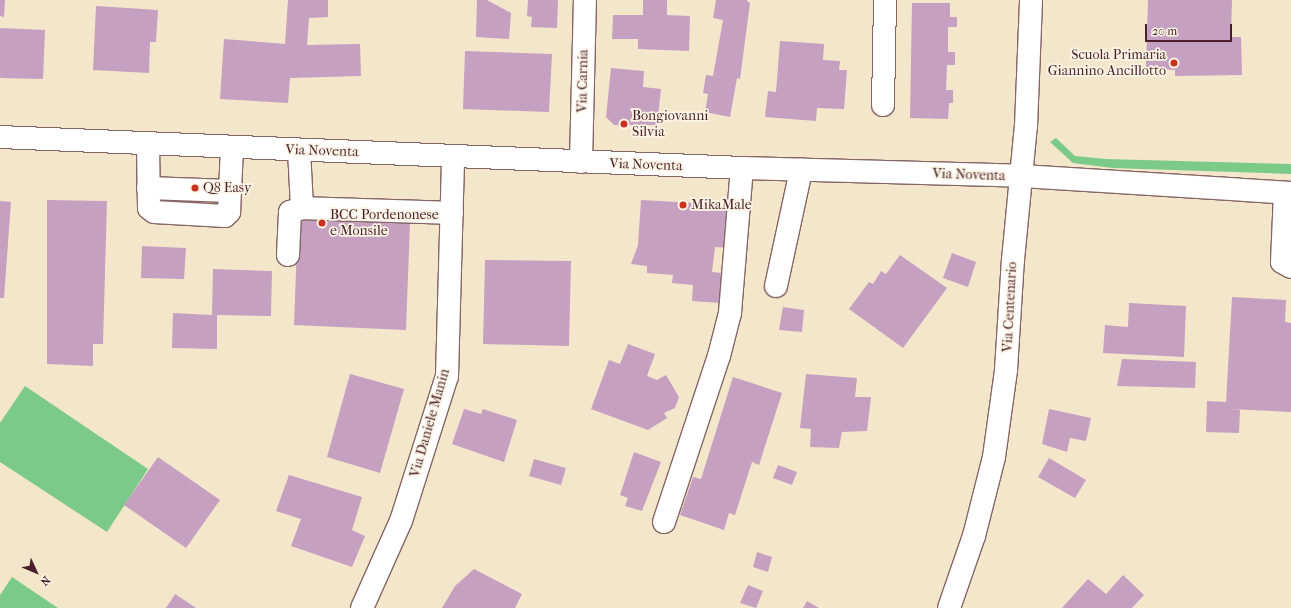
<!DOCTYPE html>
<html>
<head>
<meta charset="utf-8">
<style>
	body { margin:0 }
	#map { position:relative; width:1291px; height:608px; overflow:hidden; background:#f4e6cb; font-family:"IM FELL French Canon",serif }
	div>[style] { position:absolute }
	[style*='--x'] { left:calc(var(--x)*1px); top:calc(var(--y)*1px); width:calc(var(--w)*1px); rotate:calc(var(--a)*1deg) }
	.green>* { inset:0; background:#7cca89 }
	.building>* { inset:0; background:#c5a0c1 }
	.roads { filter:drop-shadow(1px 0 #866563) drop-shadow(-1px 0 #866563) drop-shadow(0 1px #866563) drop-shadow(0 -1px #866563) }
	.minor>* { height:22px; margin:-11px; padding:0 11px; transform-origin:11px; border-radius:11px; background:#fff }
	.dots>* { width:11px; height:11px; translate:-50% -50%; box-sizing:border-box; border:2px solid #fcf5e5; border-radius:50% }
	span { translate:-50% -50%; white-space:nowrap; text-align:center; line-height:1.15; -webkit-text-stroke:3.5px #fcf5e5; paint-order:stroke }
	.poi-label { font-size:14px; color:#4a1f2b }
	.right { translate:-100% -50%; text-align:right }
	.left { translate:0 -50%; text-align:left }
	.street-label { font-size:14px; color:#4a1f2b }
	.north { position:absolute; left:16px; top:552px; width:40px; height:40px; -webkit-text-stroke:3px #fcf5e5; paint-order:stroke; rotate:134deg; font-size:11px; font-weight:700; line-height:16px; text-align:center; color:#4a1f2b }
	.north::after { content:''; display:block; margin:auto; width:14px; height:18px; background:#4a1f2b; clip-path:polygon(50% 0,100% 100%,50% 72%,0 100%) }
	.scale { position:absolute; left:1145px; top:24px; width:87px; height:18px; box-sizing:border-box; border:2px solid #4a1f2b; border-top:0; padding-left:5px; font-size:12px; line-height:14px; white-space:nowrap; color:#4a1f2b; -webkit-text-stroke:3px #fcf5e5; paint-order:stroke }
</style>
</head>
<body>
<div id="map">
	<div class="green">
		<div style="clip-path:polygon(1056px 138px,1075px 156px,1106px 159px,1291px 164px,1291px 174px,1113px 168px,1073px 163px,1050px 142px)"></div>
		<div style="clip-path:polygon(25px 386px,148px 469px,107px 532px,0 462px,0 423px)"></div>
		<div style="clip-path:polygon(12px 577px,58px 608px,0 608px,0 595px)"></div>
	</div>
	<div class="building">
		<div style="clip-path:polygon(0 0,5px 0,4px 17px,0 16px)"></div>
		<div style="clip-path:polygon(288px 0,328px 0,328px 17px,309px 18px,307px 45px,360px 44px,361px 76px,290px 78px,288px 103px,220px 99px,224px 39px,285px 44px)"></div>
		<div style="clip-path:polygon(477px 0,487px 0,511px 13px,509px 39px,476px 37px)"></div>
		<div style="clip-path:polygon(528px 0,558px 0,557px 28px,531px 27px,532px 17px,527px 16px)"></div>
		<div style="clip-path:polygon(643px 0,667px 0,667px 15px,690px 16px,689px 51px,638px 49px,638px 39px,612px 39px,613px 15px,643px 15px)"></div>
		<div style="clip-path:polygon(716px 0,746px 0,750px 3px,740px 79px,737px 78px,730px 117px,705px 112px,708px 94px,703px 93px,706px 75px,713px 76px,723px 20px,713px 18px)"></div>
		<div style="clip-path:polygon(1148px 0,1232px 0,1231px 37px,1241px 37px,1242px 75px,1175px 76px,1175px 70px,1146px 68px)"></div>
		<div style="clip-path:polygon(912px 3px,950px 3px,950px 17px,957px 17px,957px 27px,948px 27px,948px 52px,955px 52px,955px 65px,947px 65px,946px 90px,953px 90px,953px 103px,949px 103px,948px 119px,910px 118px)"></div>
		<div style="clip-path:polygon(96px 6px,158px 10px,156px 42px,150px 42px,149px 73px,93px 70px)"></div>
		<div style="clip-path:polygon(0 28px,45px 30px,43px 79px,0 78px)"></div>
		<div style="clip-path:polygon(780px 41px,824px 44px,823px 60px,840px 61px,839px 70px,847px 70px,844px 109px,817px 108px,816px 121px,765px 117px,768px 91px,776px 92px)"></div>
		<div style="clip-path:polygon(465px 51px,552px 54px,549px 112px,463px 109px)"></div>
		<div style="clip-path:polygon(611px 68px,644px 71px,643px 87px,661px 89px,657px 125px,614px 125px,606px 117px)"></div>
		<div style="clip-path:polygon(47px 200px,107px 201px,103px 344px,93px 344px,93px 366px,47px 364px)"></div>
		<div style="clip-path:polygon(641px 200px,732px 205px,729px 248px,715px 247px,712px 272px,722px 273px,720px 303px,692px 301px,693px 285px,672px 283px,673px 275px,647px 273px,647px 266px,631px 264px,638px 245px)"></div>
		<div style="clip-path:polygon(0 201px,11px 202px,4px 298px,0 298px)"></div>
		<div style="clip-path:polygon(298px 218px,410px 222px,406px 330px,294px 325px)"></div>
		<div style="clip-path:polygon(142px 246px,186px 248px,184px 279px,141px 278px)"></div>
		<div style="clip-path:polygon(952px 253px,976px 262px,968px 287px,943px 278px)"></div>
		<div style="clip-path:polygon(900px 255px,947px 288px,903px 348px,849px 309px,869px 282px,873px 284px,881px 271px,886px 274px)"></div>
		<div style="clip-path:polygon(485px 260px,571px 261px,569px 346px,483px 344px)"></div>
		<div style="clip-path:polygon(213px 269px,272px 271px,271px 316px,217px 315px,217px 349px,172px 348px,173px 313px,212px 315px)"></div>
		<div style="clip-path:polygon(1232px 297px,1286px 300px,1285px 322px,1291px 323px,1291px 412px,1229px 409px,1240px 410px,1239px 433px,1206px 432px,1207px 401px,1226px 402px)"></div>
		<div style="clip-path:polygon(1129px 303px,1186px 306px,1184px 357px,1103px 353px,1105px 325px,1128px 327px)"></div>
		<div style="clip-path:polygon(783px 307px,804px 310px,802px 332px,779px 330px)"></div>
		<div style="clip-path:polygon(628px 344px,655px 354px,647px 376px,657px 380px,666px 375px,679px 397px,675px 408px,664px 413px,667px 418px,648px 430px,591px 409px,609px 360px,620px 364px)"></div>
		<div style="clip-path:polygon(1122px 359px,1196px 362px,1195px 388px,1117px 386px)"></div>
		<div style="clip-path:polygon(350px 374px,404px 389px,380px 473px,327px 457px)"></div>
		<div style="clip-path:polygon(806px 374px,857px 378px,855px 397px,871px 397px,867px 431px,842px 432px,839px 448px,810px 447px,811px 429px,800px 428px)"></div>
		<div style="clip-path:polygon(733px 377px,782px 393px,759px 465px,752px 462px,735px 515px,729px 513px,724px 530px,680px 515px,693px 477px,701px 479px)"></div>
		<div style="clip-path:polygon(464px 409px,481px 414px,483px 409px,517px 420px,504px 462px,452px 444px)"></div>
		<div style="clip-path:polygon(1049px 409px,1091px 418px,1086px 441px,1070px 438px,1067px 452px,1042px 444px)"></div>
		<div style="clip-path:polygon(634px 452px,661px 462px,642px 511px,625px 506px,628px 498px,620px 495px)"></div>
		<div style="clip-path:polygon(158px 457px,220px 500px,186px 548px,124px 505px)"></div>
		<div style="clip-path:polygon(1049px 458px,1086px 480px,1075px 498px,1038px 477px)"></div>
		<div style="clip-path:polygon(534px 459px,566px 468px,561px 485px,529px 476px)"></div>
		<div style="clip-path:polygon(778px 465px,797px 472px,792px 485px,773px 478px)"></div>
		<div style="clip-path:polygon(289px 475px,362px 497px,352px 530px,365px 536px,352px 567px,291px 546px,301px 519px,276px 511px)"></div>
		<div style="clip-path:polygon(757px 552px,772px 557px,768px 572px,753px 567px)"></div>
		<div style="clip-path:polygon(474px 569px,522px 594px,515px 608px,442px 608px,455px 586px)"></div>
		<div style="clip-path:polygon(1123px 575px,1144px 595px,1132px 608px,1062px 608px,1088px 579px,1106px 594px)"></div>
		<div style="clip-path:polygon(748px 585px,763px 591px,756px 608px,740px 603px)"></div>
		<div style="clip-path:polygon(175px 594px,196px 608px,166px 608px)"></div>
		<div style="clip-path:polygon(807px 601px,819px 608px,803px 608px)"></div>
	</div>
	<div class="roads">
		<div class="minor">
			<div style="--x:883;--y:105;--w:105;--a:-88.9"></div>
			<div style="--x:0;--y:137;--w:743;--a:2.39"></div>
			<div style="--x:742;--y:168;--w:280;--a:1.6"></div>
			<div style="--x:1022;--y:176;--w:270;--a:3.6"></div>
			<div style="--x:148;--y:144;--w:64;--a:89.1"></div>
			<div style="--x:149;--y:208;--w:6;--a:39"></div>
			<div style="--x:154;--y:212;--w:71;--a:3.2"></div>
			<div style="--x:225;--y:216;--w:6;--a:-45"></div>
			<div style="--x:229;--y:212;--w:64;--a:-87.3"></div>
			<div style="--x:299;--y:150;--w:58;--a:87"></div>
			<div style="--x:581;--y:162;--w:162;--a:-88.6"></div>
			<div style="--x:148;--y:188;--w:82;--a:2.1"></div>
			<div style="--x:1285;--y:193;--w:69;--a:92.5"></div>
			<div style="--x:1282;--y:262;--w:10;--a:29"></div>
			<div style="--x:288;--y:255;--w:43;--a:-87.3"></div>
			<div style="--x:290;--y:212;--w:13;--a:-18"></div>
			<div style="--x:302;--y:208;--w:150;--a:1.9"></div>
			<div style="--x:776;--y:286;--w:119;--a:-77.8"></div>
			<div style="--x:664;--y:522;--w:175;--a:-71.7"></div>
			<div style="--x:719;--y:356;--w:44;--a:-75.7"></div>
			<div style="--x:730;--y:313;--w:145;--a:-85.3"></div>
			<div style="--x:362;--y:608;--w:95;--a:-65.9"></div>
			<div style="--x:401;--y:521;--w:152;--a:-72.4"></div>
			<div style="--x:447;--y:376;--w:219;--a:-88.4"></div>
			<div style="--x:949;--y:608;--w:76;--a:-70.9"></div>
			<div style="--x:974;--y:536;--w:81;--a:-75.8"></div>
			<div style="--x:994;--y:457;--w:88;--a:-82.1"></div>
			<div style="--x:1006;--y:370;--w:110;--a:-86.4"></div>
			<div style="--x:1013;--y:260;--w:135;--a:-84.5"></div>
			<div style="--x:1026;--y:126;--w:126;--a:-87.7"></div>
		</div>
	</div>
	<div class="dots">
		<div style="left:1174px;top:63px;background:#c8321e"></div>
		<div style="left:624px;top:124px;background:#c8321e"></div>
		<div style="left:195px;top:188px;background:#c8321e"></div>
		<div style="left:683px;top:205px;background:#c8321e"></div>
		<div style="left:322px;top:223px;background:#c8321e"></div>
	</div>
	<div class="poi-label">
		<span class="right" style="left:1166px;top:63px">Scuola Primaria<br>Giannino Ancillotto</span>
		<span class="left" style="left:632px;top:124px">Bongiovanni<br>Silvia</span>
		<span class="left" style="left:203px;top:188px">Q8 Easy</span>
		<span class="left" style="left:691px;top:205px">MikaMale</span>
		<span class="left" style="left:330px;top:223px">BCC Pordenonese<br>e Monsile</span>
	</div>
	<div class="street-label">
		<span style="left:583px;top:81px;rotate:-89deg">Via Carnia</span>
		<span style="left:322px;top:151px;rotate:2deg">Via Noventa</span>
		<span style="left:646px;top:165px;rotate:2deg">Via Noventa</span>
		<span style="left:969px;top:175px;rotate:2deg">Via Noventa</span>
		<span style="left:1010px;top:307px;rotate:-87deg">Via Centenario</span>
		<span style="left:430px;top:423px;rotate:-74deg">Via Daniele Manin</span>
	</div>
	<div class="north">N</div>
	<div class="scale">20 m</div>
</div>
</body>
</html>
